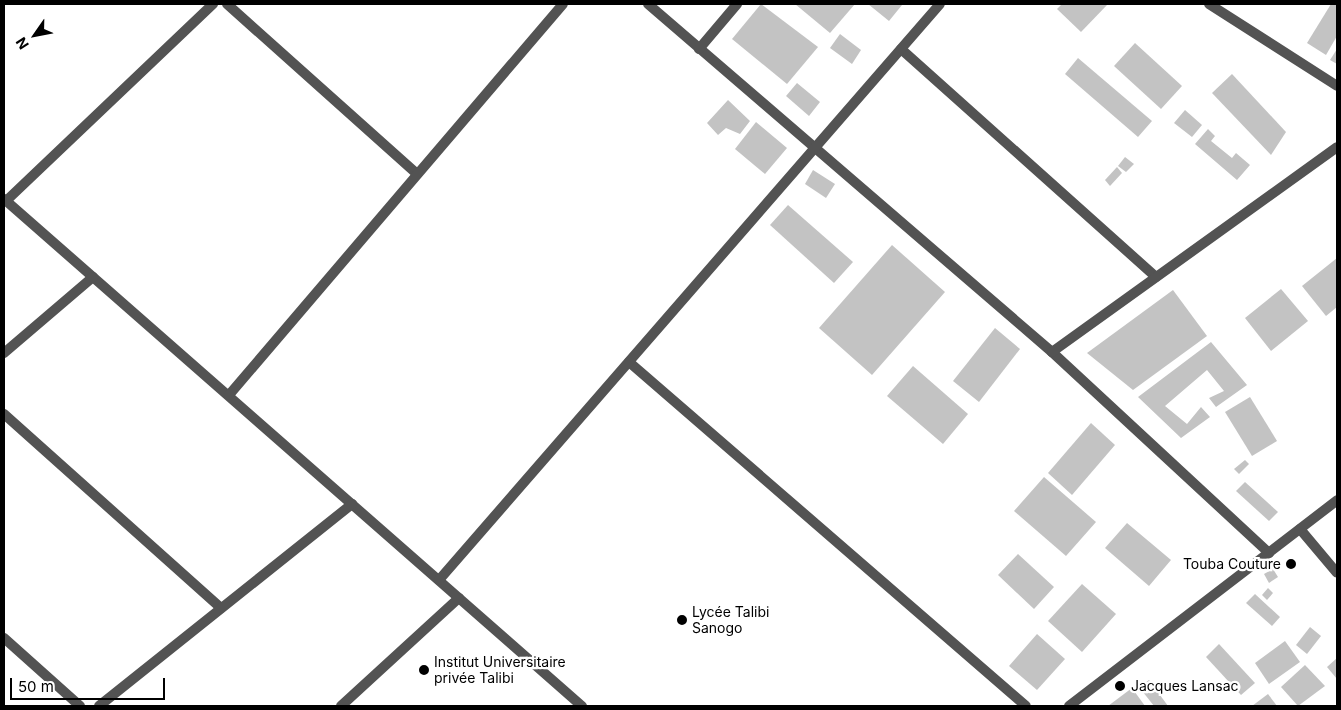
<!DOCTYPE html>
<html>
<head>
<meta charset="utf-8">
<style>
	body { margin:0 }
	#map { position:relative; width:1341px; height:710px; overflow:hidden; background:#fff; font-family:Inter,sans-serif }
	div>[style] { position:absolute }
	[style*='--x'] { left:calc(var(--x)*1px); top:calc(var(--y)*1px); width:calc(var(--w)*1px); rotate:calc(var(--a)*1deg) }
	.building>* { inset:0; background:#c3c3c3 }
	.minor>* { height:10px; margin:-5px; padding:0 5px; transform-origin:5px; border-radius:5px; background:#535353 }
	.dots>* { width:14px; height:14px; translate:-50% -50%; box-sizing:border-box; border:2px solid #fff; border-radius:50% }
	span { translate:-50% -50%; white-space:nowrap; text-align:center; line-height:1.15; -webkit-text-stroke:4.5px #fff; paint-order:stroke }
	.poi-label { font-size:14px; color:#000 }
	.right { translate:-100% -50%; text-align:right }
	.left { translate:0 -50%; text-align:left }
	.frame { position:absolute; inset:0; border:5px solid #000; pointer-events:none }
	.north { position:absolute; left:10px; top:10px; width:50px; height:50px; -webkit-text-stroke:4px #fff; paint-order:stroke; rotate:237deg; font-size:14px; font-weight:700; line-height:20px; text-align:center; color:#000 }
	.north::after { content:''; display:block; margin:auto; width:18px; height:22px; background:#000; clip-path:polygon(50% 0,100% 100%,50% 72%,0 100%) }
	.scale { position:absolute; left:10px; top:678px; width:155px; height:22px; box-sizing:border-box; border:2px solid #000; border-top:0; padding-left:6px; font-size:15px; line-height:18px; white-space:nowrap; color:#000; -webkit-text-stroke:4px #fff; paint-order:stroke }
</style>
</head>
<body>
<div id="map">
	<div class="building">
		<div style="clip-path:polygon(761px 4px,818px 47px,787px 84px,732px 39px)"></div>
		<div style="clip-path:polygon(795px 4px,855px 4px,830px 33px)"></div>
		<div style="clip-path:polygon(868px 4px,900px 4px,902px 5px,889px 21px)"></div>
		<div style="clip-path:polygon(1062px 4px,1108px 4px,1081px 32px,1057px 9px)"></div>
		<div style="clip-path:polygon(1331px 4px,1337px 4px,1337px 36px,1326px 55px,1307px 43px)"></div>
		<div style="clip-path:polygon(840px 34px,861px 50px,852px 64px,830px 48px)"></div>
		<div style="clip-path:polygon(1135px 43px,1182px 86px,1161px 109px,1114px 66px)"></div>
		<div style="clip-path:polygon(1337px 49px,1337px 64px,1330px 60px)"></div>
		<div style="clip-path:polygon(1078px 58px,1152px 121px,1138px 137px,1065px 74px)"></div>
		<div style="clip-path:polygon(1232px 74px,1286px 132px,1271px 155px,1212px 93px)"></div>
		<div style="clip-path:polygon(797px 83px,820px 102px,809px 116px,786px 96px)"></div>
		<div style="clip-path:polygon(728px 100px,750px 121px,740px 134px,726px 128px,718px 135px,707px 123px)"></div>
		<div style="clip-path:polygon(1185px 110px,1202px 125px,1192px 137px,1174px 123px)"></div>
		<div style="clip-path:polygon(756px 122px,787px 148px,765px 174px,735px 149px)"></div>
		<div style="clip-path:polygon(1208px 129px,1215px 136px,1211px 141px,1232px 158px,1236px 153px,1250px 165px,1237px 180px,1195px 144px)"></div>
		<div style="clip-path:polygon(1125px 157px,1134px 164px,1126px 172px,1118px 166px)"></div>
		<div style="clip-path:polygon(1117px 167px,1122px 173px,1110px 186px,1105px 180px)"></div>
		<div style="clip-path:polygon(813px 170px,835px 184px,826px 198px,805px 184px)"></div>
		<div style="clip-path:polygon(788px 205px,853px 262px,834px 283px,770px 225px)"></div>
		<div style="clip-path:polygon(892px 245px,945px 292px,872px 375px,819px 328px)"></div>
		<div style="clip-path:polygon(1337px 258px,1337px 307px,1326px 316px,1302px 286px)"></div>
		<div style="clip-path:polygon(1281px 289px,1308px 321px,1271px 351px,1245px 318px)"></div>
		<div style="clip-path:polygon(1173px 290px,1207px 336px,1133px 390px,1087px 353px)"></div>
		<div style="clip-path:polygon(995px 328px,1020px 349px,979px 402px,953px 381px)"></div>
		<div style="clip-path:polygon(1211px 342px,1247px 385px,1216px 407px,1209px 398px,1224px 391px,1207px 370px,1165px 406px,1187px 424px,1201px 407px,1210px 417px,1181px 438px,1138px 397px)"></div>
		<div style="clip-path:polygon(913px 366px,968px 414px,943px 444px,887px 396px)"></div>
		<div style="clip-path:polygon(1250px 397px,1277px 441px,1252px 456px,1225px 412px)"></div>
		<div style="clip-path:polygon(1091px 423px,1115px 445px,1072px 495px,1048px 473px)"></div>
		<div style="clip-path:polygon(1245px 460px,1249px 464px,1239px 474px,1234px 469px)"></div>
		<div style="clip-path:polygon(1044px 477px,1096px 522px,1066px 556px,1014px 511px)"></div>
		<div style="clip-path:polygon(1245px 482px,1278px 512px,1269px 521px,1236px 491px)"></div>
		<div style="clip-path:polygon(1127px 523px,1171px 560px,1149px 586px,1105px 548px)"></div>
		<div style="clip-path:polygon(1018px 554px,1054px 587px,1034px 609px,998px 575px)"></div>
		<div style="clip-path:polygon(1273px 569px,1278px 577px,1269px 583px,1264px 574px)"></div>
		<div style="clip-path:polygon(1082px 584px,1116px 614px,1082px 652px,1048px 621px)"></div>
		<div style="clip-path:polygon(1268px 588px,1273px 593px,1267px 600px,1262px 595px)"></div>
		<div style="clip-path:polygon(1255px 594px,1280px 617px,1272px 626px,1246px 603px)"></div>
		<div style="clip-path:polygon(1310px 627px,1321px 636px,1307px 654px,1296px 645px)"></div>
		<div style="clip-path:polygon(1037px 634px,1065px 659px,1037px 690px,1009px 666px)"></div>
		<div style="clip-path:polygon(1285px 641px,1300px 662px,1269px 684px,1255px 663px)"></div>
		<div style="clip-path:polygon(1219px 644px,1255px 683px,1241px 695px,1206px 657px)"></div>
		<div style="clip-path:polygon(1337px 658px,1337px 679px,1327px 667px)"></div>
		<div style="clip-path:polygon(1305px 665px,1325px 686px,1298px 706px,1281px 687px)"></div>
		<div style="clip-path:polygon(1149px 680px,1168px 706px,1154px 706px,1139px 687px)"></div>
		<div style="clip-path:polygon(1132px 688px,1145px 706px,1108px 706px)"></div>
		<div style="clip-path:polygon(1268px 694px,1277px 706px,1252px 706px)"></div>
	</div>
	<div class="minor">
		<div style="--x:227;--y:4;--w:255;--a:41.8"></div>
		<div style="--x:648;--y:4;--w:533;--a:40.74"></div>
		<div style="--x:1052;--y:352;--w:296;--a:42.8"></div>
		<div style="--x:1209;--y:4;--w:152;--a:32.6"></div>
		<div style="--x:699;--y:49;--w:59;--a:-49.8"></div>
		<div style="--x:901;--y:49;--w:342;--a:41.8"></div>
		<div style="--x:4;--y:199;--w:769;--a:41.26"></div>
		<div style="--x:6;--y:201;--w:286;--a:-43.6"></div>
		<div style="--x:1052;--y:352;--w:351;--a:-35.7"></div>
		<div style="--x:4;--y:353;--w:117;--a:-40.5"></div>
		<div style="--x:629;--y:362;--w:525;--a:40.91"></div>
		<div style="--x:229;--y:395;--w:514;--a:-49.5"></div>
		<div style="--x:4;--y:414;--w:291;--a:41.8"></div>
		<div style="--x:1300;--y:529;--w:57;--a:49.9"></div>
		<div style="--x:439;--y:580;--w:763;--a:-48.98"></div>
		<div style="--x:4;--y:638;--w:102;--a:41.8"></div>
		<div style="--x:99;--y:706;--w:324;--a:-38.6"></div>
		<div style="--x:341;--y:706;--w:160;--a:-42.5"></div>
		<div style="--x:1069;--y:706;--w:338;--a:-37.5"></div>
	</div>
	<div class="dots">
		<div style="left:1291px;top:564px;background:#000"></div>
		<div style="left:682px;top:620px;background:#000"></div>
		<div style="left:424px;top:670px;background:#000"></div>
		<div style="left:1120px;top:686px;background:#000"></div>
	</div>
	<div class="poi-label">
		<span class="right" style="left:1281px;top:564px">Touba Couture</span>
		<span class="left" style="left:692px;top:620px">Lycée Talibi<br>Sanogo</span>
		<span class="left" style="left:434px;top:670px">Institut Universitaire<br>privée Talibi</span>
		<span class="left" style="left:1131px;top:686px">Jacques Lansac</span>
	</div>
	<div class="frame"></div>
	<div class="north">N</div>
	<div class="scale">50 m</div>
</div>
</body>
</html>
